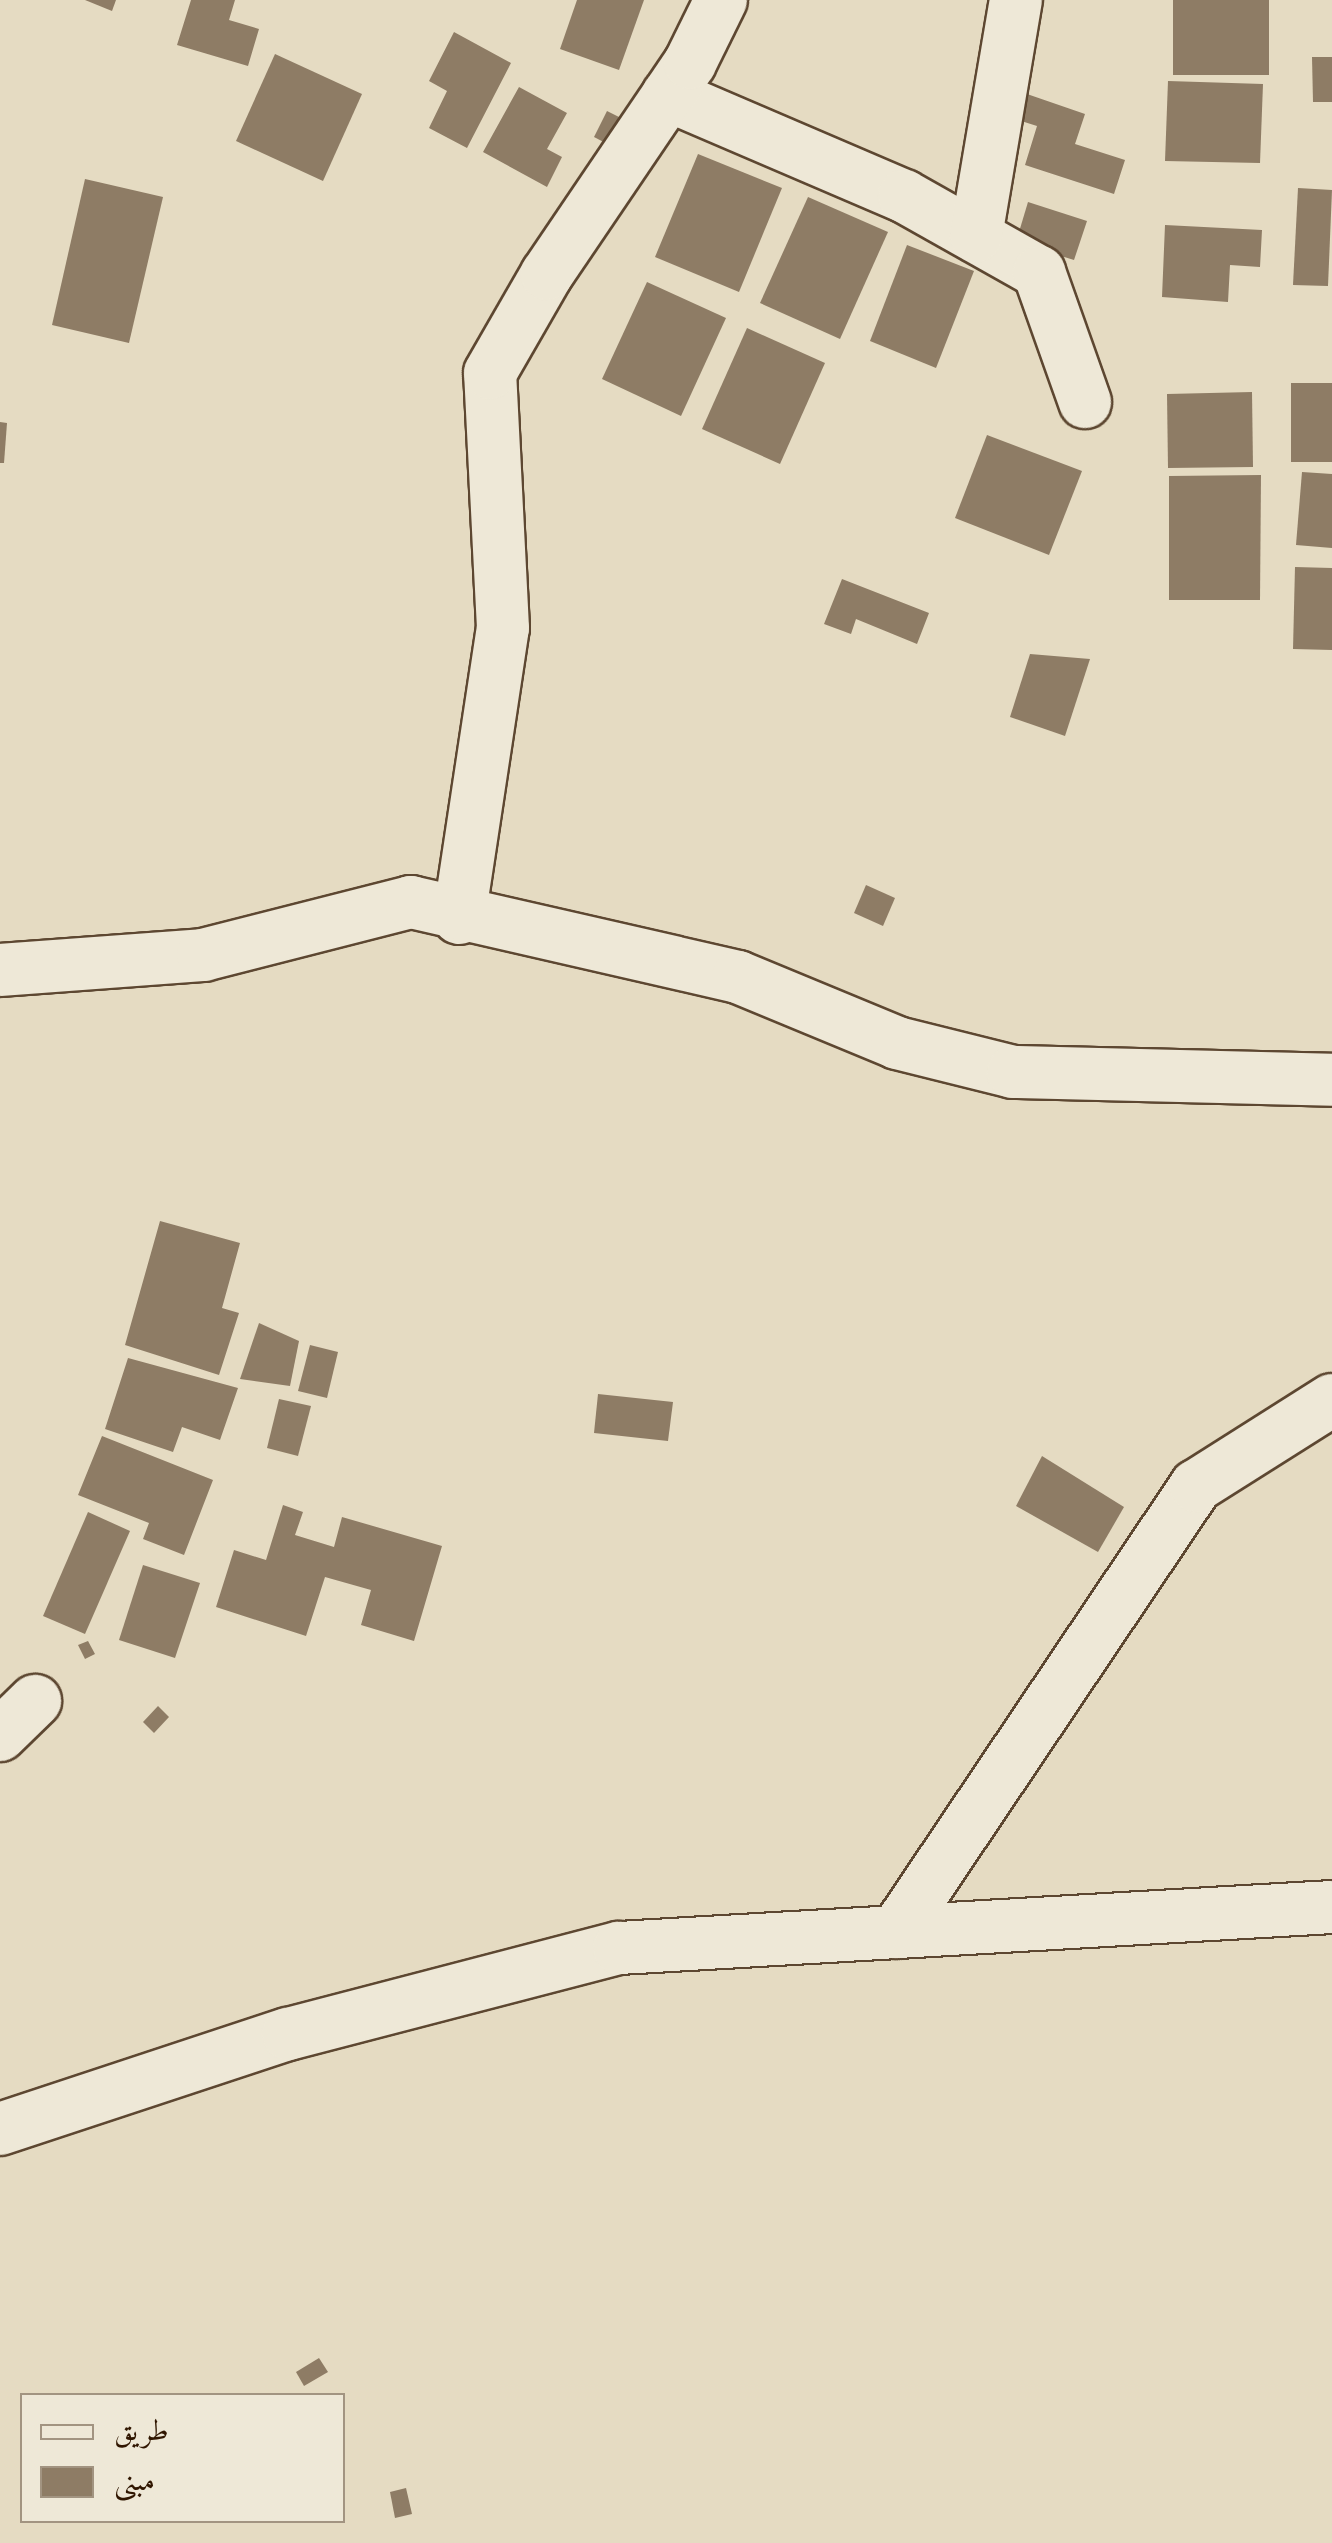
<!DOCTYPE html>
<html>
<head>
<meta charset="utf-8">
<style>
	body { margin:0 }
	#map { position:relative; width:1332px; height:2543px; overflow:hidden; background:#e5dbc2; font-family:"IM FELL Great Primer",Amiri,serif }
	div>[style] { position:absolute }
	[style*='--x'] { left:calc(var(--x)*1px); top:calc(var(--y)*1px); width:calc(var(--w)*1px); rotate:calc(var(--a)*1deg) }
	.building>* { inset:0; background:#8e7c65 }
	.roads { filter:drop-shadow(2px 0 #5d4731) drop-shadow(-2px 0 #5d4731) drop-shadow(0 2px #5d4731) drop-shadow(0 -2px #5d4731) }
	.minor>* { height:52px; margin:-26px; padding:0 26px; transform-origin:26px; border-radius:26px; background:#eee8d7 }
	span { translate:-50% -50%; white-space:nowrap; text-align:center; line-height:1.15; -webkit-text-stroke:8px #eee8d7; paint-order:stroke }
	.legend { position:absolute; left:20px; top:2393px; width:325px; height:130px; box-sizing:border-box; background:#eee8d7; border:2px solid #a29481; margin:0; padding:12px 18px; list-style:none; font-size:30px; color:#301601 }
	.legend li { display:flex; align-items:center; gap:20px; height:50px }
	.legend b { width:50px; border:2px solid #a29481 }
</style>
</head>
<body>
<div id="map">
	<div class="building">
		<div style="clip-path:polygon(85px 0,116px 0,112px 11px)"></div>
		<div style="clip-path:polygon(191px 0,235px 0,229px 20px,259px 29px,248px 66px,177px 45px)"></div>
		<div style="clip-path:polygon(577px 0,644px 0,619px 70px,560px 49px)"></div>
		<div style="clip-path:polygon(1173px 0,1269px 0,1269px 75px,1173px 75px)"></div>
		<div style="clip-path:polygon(454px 32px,511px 63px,467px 148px,429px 128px,447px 91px,429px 81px)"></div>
		<div style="clip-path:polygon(275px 54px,362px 94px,323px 181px,236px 141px)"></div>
		<div style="clip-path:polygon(1312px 57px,1332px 57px,1332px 102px,1313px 102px)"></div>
		<div style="clip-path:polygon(1168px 81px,1263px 84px,1260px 163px,1165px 161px)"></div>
		<div style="clip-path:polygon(519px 87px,567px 113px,547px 149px,562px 157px,547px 187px,483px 152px)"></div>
		<div style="clip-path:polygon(1027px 94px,1085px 114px,1075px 144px,1125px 160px,1114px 194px,1025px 165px,1037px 126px,1018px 120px)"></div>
		<div style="clip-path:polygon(607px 111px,633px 124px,619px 150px,594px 137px)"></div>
		<div style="clip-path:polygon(698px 154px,782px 188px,739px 292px,655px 257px)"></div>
		<div style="clip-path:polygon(85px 179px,163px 197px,129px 343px,52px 325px)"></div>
		<div style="clip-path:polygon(1298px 188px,1332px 190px,1328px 286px,1293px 285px)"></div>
		<div style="clip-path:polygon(808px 197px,888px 232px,840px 339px,760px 303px)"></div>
		<div style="clip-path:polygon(1028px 202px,1087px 221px,1074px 260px,1016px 242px)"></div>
		<div style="clip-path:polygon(1165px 225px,1262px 230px,1260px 267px,1230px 265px,1228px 302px,1162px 297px)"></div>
		<div style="clip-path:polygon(907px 245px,974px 271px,936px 368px,870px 341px)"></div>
		<div style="clip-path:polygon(647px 282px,726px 318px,681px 416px,602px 379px)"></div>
		<div style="clip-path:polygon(747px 328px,825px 363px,780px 464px,702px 429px)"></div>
		<div style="clip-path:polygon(1291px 383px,1332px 383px,1332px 462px,1291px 462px)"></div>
		<div style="clip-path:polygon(1252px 392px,1253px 467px,1168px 468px,1167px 394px)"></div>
		<div style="clip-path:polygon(0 422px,7px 423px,4px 463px,0 463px)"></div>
		<div style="clip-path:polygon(987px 435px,1082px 471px,1049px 555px,955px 518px)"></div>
		<div style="clip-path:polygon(1302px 472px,1332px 474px,1332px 548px,1296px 545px)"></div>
		<div style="clip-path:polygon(1261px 475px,1260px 600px,1169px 600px,1169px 476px)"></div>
		<div style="clip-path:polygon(1295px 567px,1332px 568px,1332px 650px,1293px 649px)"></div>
		<div style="clip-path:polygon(842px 579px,929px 613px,917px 644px,856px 619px,851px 634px,824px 624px)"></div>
		<div style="clip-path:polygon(1030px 654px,1090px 659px,1065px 736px,1010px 717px)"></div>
		<div style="clip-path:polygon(866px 885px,895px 898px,883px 926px,854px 913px)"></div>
		<div style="clip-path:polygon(160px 1221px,240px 1243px,222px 1308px,239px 1313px,219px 1375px,125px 1345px)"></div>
		<div style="clip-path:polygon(259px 1323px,299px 1341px,290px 1386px,240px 1379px)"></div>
		<div style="clip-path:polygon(310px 1345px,338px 1352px,327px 1398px,298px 1391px)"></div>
		<div style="clip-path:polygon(128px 1358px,238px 1388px,220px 1440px,182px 1427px,173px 1452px,105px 1429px)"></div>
		<div style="clip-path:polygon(598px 1394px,673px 1402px,668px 1441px,594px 1433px)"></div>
		<div style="clip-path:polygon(279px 1399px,311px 1406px,298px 1456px,267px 1448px)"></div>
		<div style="clip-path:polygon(102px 1436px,213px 1480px,184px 1555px,143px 1539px,149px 1523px,78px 1495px)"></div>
		<div style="clip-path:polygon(1042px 1456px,1124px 1507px,1098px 1552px,1016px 1506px)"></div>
		<div style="clip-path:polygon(283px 1505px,303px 1512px,295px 1535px,334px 1547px,342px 1517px,442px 1546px,414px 1641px,361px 1625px,371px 1590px,325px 1577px,306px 1636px,216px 1607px,234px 1550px,266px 1560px)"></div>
		<div style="clip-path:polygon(88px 1512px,130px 1531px,85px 1634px,43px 1616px)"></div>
		<div style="clip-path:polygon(143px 1565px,200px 1583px,175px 1658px,119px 1640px)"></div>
		<div style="clip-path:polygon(88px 1641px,95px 1654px,85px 1659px,78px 1645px)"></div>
		<div style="clip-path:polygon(158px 1706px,169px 1717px,154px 1733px,143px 1722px)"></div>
		<div style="clip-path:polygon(319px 2358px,328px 2372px,304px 2386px,296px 2372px)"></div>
		<div style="clip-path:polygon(406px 2488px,412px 2514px,395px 2518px,390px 2492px)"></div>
	</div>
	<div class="roads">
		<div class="minor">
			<div style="--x:668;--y:95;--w:257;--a:23.2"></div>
			<div style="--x:904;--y:196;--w:155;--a:29.4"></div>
			<div style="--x:1039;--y:272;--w:138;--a:70.5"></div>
			<div style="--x:976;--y:236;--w:239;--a:-80.4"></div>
			<div style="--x:459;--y:918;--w:293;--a:-81.4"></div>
			<div style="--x:503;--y:628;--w:255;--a:-92.9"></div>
			<div style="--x:490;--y:373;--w:114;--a:-60.1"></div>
			<div style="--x:547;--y:274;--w:255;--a:-55.9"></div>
			<div style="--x:690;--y:63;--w:70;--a:-63.8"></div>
			<div style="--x:0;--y:970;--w:204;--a:-4.2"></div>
			<div style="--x:203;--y:955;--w:215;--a:-14.3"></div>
			<div style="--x:411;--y:902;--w:335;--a:12.9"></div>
			<div style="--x:738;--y:977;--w:172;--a:22.5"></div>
			<div style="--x:897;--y:1043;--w:120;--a:14"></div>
			<div style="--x:1013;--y:1072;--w:319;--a:1.4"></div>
			<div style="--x:0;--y:1735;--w:49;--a:-44.2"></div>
			<div style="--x:896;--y:1932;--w:538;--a:-56.07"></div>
			<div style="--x:1196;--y:1486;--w:161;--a:-32.3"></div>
			<div style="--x:0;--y:2129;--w:303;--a:-18.3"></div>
			<div style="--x:288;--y:2034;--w:342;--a:-14.6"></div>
			<div style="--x:619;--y:1948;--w:714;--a:-3.29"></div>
		</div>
	</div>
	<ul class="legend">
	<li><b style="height:12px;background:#eee8d7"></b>طريق</li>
	<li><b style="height:28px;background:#8e7c65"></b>مبنى</li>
	</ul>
</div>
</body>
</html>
